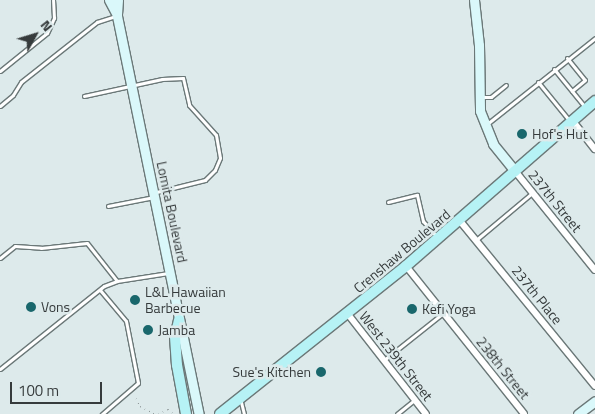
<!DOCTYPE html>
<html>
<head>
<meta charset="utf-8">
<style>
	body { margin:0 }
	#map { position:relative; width:595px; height:414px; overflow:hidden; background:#ddeaeb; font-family:"Titillium Web",sans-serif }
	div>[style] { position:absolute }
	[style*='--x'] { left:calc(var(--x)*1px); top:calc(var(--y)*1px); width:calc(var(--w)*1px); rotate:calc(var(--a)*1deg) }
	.path>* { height:1px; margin-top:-0.5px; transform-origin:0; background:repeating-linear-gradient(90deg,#899293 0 1px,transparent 0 5px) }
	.roads { filter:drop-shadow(1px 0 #6b7878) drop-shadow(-1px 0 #6b7878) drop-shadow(0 1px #6b7878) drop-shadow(0 -1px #6b7878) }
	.lane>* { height:3px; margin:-1.5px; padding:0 1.5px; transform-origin:1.5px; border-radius:1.5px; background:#fff }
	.street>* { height:6px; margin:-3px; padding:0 3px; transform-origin:3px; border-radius:3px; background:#fff }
	.secondary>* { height:9px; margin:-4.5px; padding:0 4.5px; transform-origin:4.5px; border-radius:4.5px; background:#daf8fa }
	.primary>* { height:10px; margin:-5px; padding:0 5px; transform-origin:5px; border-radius:5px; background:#b6f2f5 }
	.dots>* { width:14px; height:14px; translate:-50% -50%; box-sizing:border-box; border:2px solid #ddeaeb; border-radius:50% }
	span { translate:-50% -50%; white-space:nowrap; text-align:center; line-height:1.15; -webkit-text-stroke:5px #ddeaeb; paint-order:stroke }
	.poi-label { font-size:14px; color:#363b3c }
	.left { translate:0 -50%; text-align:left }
	.right { translate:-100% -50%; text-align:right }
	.street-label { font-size:14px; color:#363b3c }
	.north { position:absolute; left:10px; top:10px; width:50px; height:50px; -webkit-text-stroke:4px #ddeaeb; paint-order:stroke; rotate:51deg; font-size:14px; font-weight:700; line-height:20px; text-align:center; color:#363b3c }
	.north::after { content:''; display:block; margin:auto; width:18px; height:22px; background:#363b3c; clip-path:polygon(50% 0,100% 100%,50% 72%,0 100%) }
	.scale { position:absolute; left:10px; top:382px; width:92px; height:22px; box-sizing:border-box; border:2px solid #363b3c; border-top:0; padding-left:6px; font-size:15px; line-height:18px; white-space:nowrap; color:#363b3c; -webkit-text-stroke:4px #ddeaeb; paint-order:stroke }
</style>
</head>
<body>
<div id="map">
	<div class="path">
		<div style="--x:136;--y:398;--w:9;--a:63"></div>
		<div style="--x:140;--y:406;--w:17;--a:28"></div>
		<div style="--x:158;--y:414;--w:11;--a:-27"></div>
		<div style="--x:168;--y:409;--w:8;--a:40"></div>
	</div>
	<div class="roads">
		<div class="lane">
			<div style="--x:567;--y:58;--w:28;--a:51"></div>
			<div style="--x:585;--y:80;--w:17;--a:140"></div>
			<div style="--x:554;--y:69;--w:49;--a:50.8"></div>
			<div style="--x:0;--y:71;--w:60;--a:-39"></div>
			<div style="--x:47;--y:33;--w:17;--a:-65"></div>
			<div style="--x:54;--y:18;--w:18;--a:-93"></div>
			<div style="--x:538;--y:82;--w:49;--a:50.8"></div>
			<div style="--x:84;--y:96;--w:80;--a:-12.3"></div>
			<div style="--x:162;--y:79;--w:21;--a:-3"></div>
			<div style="--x:183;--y:78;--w:28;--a:77"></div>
			<div style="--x:189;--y:105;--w:40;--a:48"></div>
			<div style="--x:216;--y:135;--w:23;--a:80"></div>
			<div style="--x:220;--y:158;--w:13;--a:113"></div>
			<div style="--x:215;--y:170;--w:14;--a:135"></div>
			<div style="--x:205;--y:180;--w:50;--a:166.2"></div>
			<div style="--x:481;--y:97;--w:10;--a:0"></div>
			<div style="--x:491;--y:97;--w:19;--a:-39"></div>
			<div style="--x:0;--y:106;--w:17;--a:-40"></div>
			<div style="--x:13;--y:95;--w:15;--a:-58"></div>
			<div style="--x:21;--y:82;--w:97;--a:-38.3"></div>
			<div style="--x:97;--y:22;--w:20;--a:-18"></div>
			<div style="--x:487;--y:124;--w:138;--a:-38.5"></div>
			<div style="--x:388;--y:202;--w:30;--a:-14"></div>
			<div style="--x:417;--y:195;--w:27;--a:77"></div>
			<div style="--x:423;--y:221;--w:21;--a:49"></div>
			<div style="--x:108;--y:206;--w:47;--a:-11.1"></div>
			<div style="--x:476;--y:240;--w:73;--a:-40"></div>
			<div style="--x:0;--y:258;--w:19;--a:-39"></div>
			<div style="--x:15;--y:246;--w:26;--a:4"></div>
			<div style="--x:41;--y:248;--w:46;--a:-6.2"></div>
			<div style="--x:87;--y:243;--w:48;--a:51.7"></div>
			<div style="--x:100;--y:290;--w:40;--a:50"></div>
			<div style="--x:126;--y:321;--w:63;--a:79"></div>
			<div style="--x:138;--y:383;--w:48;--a:139.3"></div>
			<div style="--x:384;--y:360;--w:75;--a:-38.5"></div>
			<div style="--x:0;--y:369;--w:133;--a:-38.6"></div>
			<div style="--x:104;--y:286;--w:14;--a:-21"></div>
			<div style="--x:117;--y:281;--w:52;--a:-8.9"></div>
			<div style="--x:241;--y:402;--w:12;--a:76"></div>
			<div style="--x:397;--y:414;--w:22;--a:-39"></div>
		</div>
		<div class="street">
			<div style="--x:572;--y:120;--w:37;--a:52"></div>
			<div style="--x:515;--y:171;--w:127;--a:51.1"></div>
			<div style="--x:460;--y:221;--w:213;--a:50.7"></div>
			<div style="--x:406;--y:266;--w:189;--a:51.4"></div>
			<div style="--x:347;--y:313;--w:128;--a:52"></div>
		</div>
		<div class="secondary">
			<div style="--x:109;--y:0;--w:17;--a:62"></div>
			<div style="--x:118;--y:0;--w:16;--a:94"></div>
			<div style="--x:117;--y:16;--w:406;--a:78.4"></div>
			<div style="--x:474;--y:0;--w:45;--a:83.7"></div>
			<div style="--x:479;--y:45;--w:66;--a:89.1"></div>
			<div style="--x:480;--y:111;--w:35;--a:68"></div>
			<div style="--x:493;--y:144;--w:35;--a:51"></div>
			<div style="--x:578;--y:414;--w:21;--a:-37"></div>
		</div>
		<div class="primary">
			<div style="--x:179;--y:320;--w:17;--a:103"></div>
			<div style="--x:175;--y:337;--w:28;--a:86"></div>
			<div style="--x:177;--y:365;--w:50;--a:79.6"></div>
			<div style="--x:220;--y:414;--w:238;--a:-38.5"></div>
			<div style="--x:406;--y:266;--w:251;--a:-41.1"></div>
		</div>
	</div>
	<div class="dots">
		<div style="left:522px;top:134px;background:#19676c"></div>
		<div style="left:135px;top:300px;background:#19676c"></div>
		<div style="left:31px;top:307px;background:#19676c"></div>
		<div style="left:412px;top:309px;background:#19676c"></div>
		<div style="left:148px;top:330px;background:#19676c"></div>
		<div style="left:321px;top:372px;background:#19676c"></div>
	</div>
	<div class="poi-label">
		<span class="left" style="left:532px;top:134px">Hof's Hut</span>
		<span class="left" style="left:145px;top:300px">L&amp;L Hawaiian<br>Barbecue</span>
		<span class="left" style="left:41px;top:307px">Vons</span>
		<span class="left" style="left:422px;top:309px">Kefi Yoga</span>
		<span class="left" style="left:158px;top:330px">Jamba</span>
		<span class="right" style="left:311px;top:372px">Sue's Kitchen</span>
	</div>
	<div class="street-label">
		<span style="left:555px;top:201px;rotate:51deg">237th Street</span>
		<span style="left:172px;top:212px;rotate:78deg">Lomita Boulevard</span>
		<span style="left:402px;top:251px;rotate:-40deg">Crenshaw Boulevard</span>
		<span style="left:537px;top:295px;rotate:51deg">237th Place</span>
		<span style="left:396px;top:356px;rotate:52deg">West 239th Street</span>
		<span style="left:503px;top:368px;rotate:51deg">238th Street</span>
	</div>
	<div class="north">N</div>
	<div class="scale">100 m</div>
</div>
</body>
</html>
